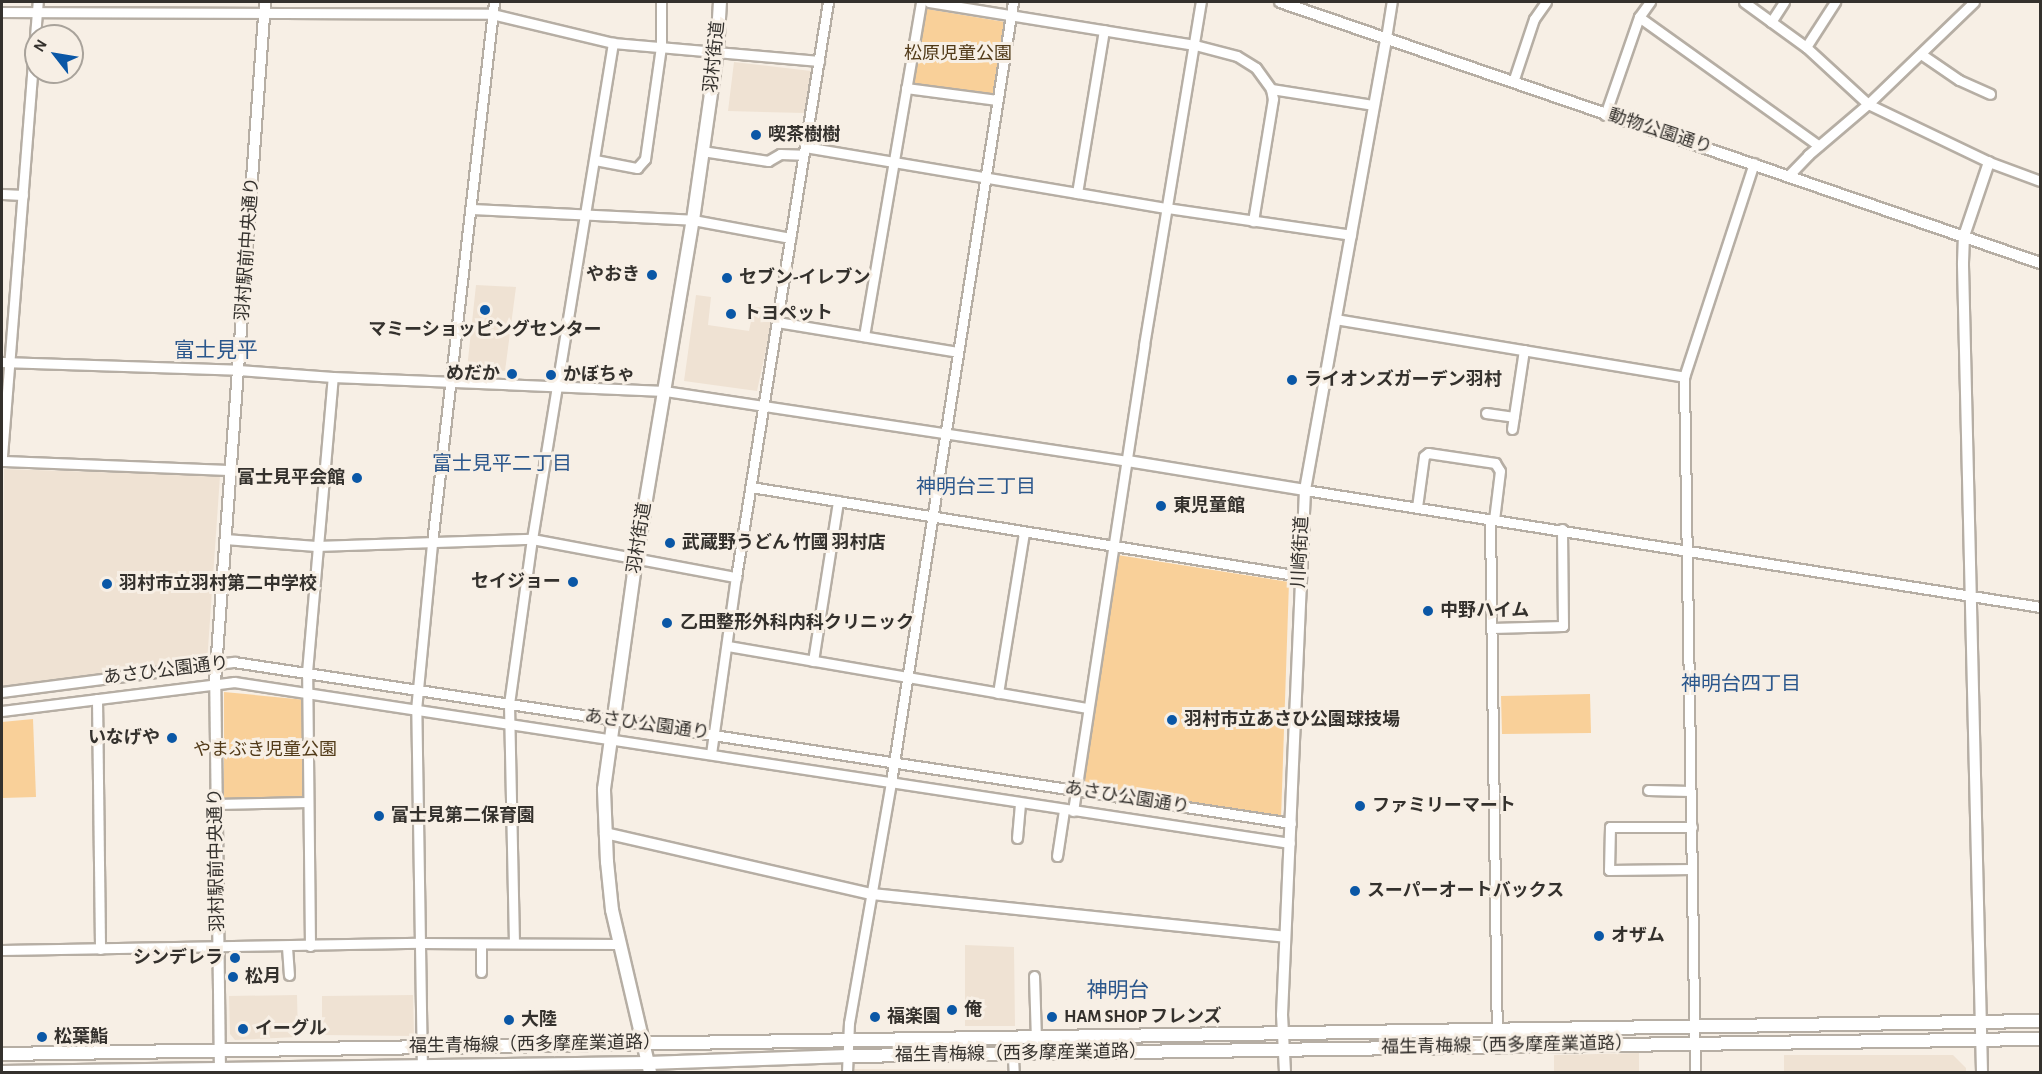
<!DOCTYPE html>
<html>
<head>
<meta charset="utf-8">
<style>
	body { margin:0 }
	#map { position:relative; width:2042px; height:1074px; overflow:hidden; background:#f7efe5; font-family:"Alegreya Sans","Noto Sans JP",sans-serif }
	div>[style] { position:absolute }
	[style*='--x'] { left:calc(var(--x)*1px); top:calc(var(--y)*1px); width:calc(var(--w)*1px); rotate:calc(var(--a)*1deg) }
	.built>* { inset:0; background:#efe2d3 }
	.green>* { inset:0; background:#f9d099 }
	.roads { filter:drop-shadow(2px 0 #b6aea4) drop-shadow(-2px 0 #b6aea4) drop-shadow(0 2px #b6aea4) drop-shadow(0 -2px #b6aea4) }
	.minor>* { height:9px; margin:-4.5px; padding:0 4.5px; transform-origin:4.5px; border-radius:4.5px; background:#fff }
	.tertiary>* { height:10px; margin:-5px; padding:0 5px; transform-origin:5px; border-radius:5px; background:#fff }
	.secondary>* { height:12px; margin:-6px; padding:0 6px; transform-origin:6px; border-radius:6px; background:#fff }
	.dots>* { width:16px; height:16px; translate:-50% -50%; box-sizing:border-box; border:3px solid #f7efe5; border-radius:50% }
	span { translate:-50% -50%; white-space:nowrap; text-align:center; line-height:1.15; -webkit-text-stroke:6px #f7efe5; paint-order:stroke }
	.park-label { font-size:18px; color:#513a18 }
	.street-label { font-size:18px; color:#34312d }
	.poi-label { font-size:18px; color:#34312d; font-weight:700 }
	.left { translate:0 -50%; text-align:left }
	.right { translate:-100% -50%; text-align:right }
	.neighbourhood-label { font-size:20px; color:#2b578c }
	.quarter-label { font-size:21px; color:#2b578c }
	.frame { position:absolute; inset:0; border:3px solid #34312d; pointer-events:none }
	.north { position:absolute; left:24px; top:24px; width:60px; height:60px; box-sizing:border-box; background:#f7efe5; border:2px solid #a9a39b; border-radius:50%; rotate:301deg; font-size:16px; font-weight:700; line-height:24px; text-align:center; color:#34312d }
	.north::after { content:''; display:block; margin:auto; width:21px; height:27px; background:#0a57a6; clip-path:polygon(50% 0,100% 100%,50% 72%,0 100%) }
</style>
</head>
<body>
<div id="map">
	<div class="built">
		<div style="clip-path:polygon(734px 62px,811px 71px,805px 113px,728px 111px)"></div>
		<div style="clip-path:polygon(476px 285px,516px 287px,505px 371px,467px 369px)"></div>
		<div style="clip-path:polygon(696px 295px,711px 297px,708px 325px,749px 331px,754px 307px,775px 308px,757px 391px,684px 381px)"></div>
		<div style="clip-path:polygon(4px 469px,220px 476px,207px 663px,2px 691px)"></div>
		<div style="clip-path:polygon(965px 945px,1014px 947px,1015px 1026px,965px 1026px)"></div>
		<div style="clip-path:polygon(297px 995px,298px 1037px,235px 1040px,230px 1034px,229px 996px)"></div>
		<div style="clip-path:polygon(413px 995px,414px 1036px,322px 1035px,322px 996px)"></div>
		<div style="clip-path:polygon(1639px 1053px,1639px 1072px,1554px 1072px,1554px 1055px)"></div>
		<div style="clip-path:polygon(1784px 1055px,1953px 1055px,1966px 1068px,1966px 1072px,1784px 1072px)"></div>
		<div style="clip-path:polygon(854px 1069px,1006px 1070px,1006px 1072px,854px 1072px)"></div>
	</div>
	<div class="green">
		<div style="clip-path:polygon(921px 8px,1005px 22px,992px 98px,908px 87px)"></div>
		<div style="clip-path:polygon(1111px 554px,1289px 582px,1281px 819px,1078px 792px)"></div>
		<div style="clip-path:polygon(224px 692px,306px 700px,303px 800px,224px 801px)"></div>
		<div style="clip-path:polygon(1590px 694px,1591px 733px,1502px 734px,1501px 696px)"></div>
		<div style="clip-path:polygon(33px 719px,36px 797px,2px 798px,2px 722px)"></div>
	</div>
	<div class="roads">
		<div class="minor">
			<div style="--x:929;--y:2;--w:269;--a:9.2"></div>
			<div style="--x:1195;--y:45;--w:43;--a:14.7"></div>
			<div style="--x:1237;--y:56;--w:22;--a:32"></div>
			<div style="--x:1256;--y:68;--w:26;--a:54"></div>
			<div style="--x:1271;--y:89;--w:10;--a:79"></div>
			<div style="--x:1273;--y:99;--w:124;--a:99.3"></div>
			<div style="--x:1744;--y:2;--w:77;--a:36"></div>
			<div style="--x:1806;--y:47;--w:84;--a:42.6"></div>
			<div style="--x:1868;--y:104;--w:134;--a:25.6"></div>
			<div style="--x:1989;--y:162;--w:54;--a:20.4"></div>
			<div style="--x:2;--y:12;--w:490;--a:0.2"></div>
			<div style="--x:492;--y:14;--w:124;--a:13.5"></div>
			<div style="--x:613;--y:43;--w:207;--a:5"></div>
			<div style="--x:1639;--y:17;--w:221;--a:35.6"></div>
			<div style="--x:1771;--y:22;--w:24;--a:-57"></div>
			<div style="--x:1386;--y:38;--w:36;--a:-81"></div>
			<div style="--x:1806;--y:47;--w:54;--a:-57.2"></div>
			<div style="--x:1921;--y:54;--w:46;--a:34.4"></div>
			<div style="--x:1959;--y:80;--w:34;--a:24"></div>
			<div style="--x:1513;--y:82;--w:66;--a:-71.6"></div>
			<div style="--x:1534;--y:19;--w:21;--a:-55"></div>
			<div style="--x:906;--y:88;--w:92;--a:7.5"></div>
			<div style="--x:1271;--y:89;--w:103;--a:8.9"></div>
			<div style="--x:1605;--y:115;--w:104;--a:-70.9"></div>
			<div style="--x:1639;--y:17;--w:19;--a:-54"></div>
			<div style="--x:805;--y:147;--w:367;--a:9.6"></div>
			<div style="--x:1167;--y:208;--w:186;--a:8.3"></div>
			<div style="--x:702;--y:151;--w:67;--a:8.6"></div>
			<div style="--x:768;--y:161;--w:14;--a:-30"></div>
			<div style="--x:780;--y:154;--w:23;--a:2"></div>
			<div style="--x:595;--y:160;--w:43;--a:10.8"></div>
			<div style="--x:637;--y:168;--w:12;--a:-48"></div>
			<div style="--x:645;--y:159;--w:113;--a:-81.9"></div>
			<div style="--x:661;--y:47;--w:45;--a:-90"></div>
			<div style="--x:1789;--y:175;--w:28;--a:-46"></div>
			<div style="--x:1808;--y:155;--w:79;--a:-40.4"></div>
			<div style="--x:1868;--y:104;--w:147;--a:-43.9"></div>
			<div style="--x:1077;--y:193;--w:165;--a:-80.6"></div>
			<div style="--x:2;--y:194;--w:21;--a:3"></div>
			<div style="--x:472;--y:209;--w:221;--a:2.8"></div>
			<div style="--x:693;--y:220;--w:99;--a:10.5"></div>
			<div style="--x:1335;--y:319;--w:354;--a:9.4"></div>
			<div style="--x:777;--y:322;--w:183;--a:9.4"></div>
			<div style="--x:864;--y:336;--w:339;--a:-80.3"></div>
			<div style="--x:2;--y:362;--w:236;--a:1.9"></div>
			<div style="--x:238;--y:370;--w:95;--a:4.2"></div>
			<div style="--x:333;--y:377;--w:332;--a:2.4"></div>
			<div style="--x:665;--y:391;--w:468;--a:8.6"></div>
			<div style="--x:1486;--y:413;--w:28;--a:8"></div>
			<div style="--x:1512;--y:429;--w:80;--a:-81.4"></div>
			<div style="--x:2;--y:456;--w:455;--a:-85.5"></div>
			<div style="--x:2;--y:461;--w:228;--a:2.3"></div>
			<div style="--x:751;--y:487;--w:556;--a:9.21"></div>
			<div style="--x:1305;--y:490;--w:744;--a:9.04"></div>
			<div style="--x:1417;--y:507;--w:51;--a:-82.2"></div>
			<div style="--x:1424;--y:456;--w:5;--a:-37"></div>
			<div style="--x:1428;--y:453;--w:68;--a:8.5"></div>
			<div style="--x:1495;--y:463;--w:9;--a:58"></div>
			<div style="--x:1500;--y:471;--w:49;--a:97"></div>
			<div style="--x:1490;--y:519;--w:526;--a:89.24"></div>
			<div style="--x:225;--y:539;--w:91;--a:4.4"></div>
			<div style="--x:316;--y:546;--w:216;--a:-1.9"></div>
			<div style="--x:532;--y:539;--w:208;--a:10.6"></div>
			<div style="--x:1492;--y:628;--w:71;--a:-1.6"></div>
			<div style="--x:1563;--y:626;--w:97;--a:-90.6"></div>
			<div style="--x:728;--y:646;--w:365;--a:9.8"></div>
			<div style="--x:813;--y:661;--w:162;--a:-81.1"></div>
			<div style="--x:2;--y:692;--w:234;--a:-7.4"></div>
			<div style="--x:234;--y:662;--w:1069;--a:8.66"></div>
			<div style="--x:998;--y:693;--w:163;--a:-80.8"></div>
			<div style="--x:97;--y:699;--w:250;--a:89.3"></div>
			<div style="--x:2;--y:711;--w:234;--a:-7.1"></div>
			<div style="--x:234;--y:682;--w:1068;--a:8.67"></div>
			<div style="--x:711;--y:754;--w:179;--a:-82"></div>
			<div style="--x:736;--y:577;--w:582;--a:-80.91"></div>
			<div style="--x:1648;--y:790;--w:42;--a:1.4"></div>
			<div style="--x:216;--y:804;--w:92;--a:-1.2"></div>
			<div style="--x:1073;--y:811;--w:471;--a:-81.3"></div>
			<div style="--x:1144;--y:345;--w:348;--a:-80.6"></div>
			<div style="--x:1692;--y:827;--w:82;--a:180"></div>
			<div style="--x:1610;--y:827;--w:43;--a:91.3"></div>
			<div style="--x:1609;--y:870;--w:83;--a:-0.7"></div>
			<div style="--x:1017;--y:838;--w:34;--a:-85"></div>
			<div style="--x:1057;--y:856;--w:47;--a:-81.3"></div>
			<div style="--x:514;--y:943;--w:239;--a:-91.2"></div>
			<div style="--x:509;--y:704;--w:167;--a:-82.1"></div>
			<div style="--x:532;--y:539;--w:503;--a:-80.73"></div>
			<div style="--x:481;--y:944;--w:28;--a:90"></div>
			<div style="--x:310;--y:946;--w:274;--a:-90.6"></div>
			<div style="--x:307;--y:672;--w:296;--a:-85"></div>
			<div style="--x:287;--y:947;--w:28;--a:86"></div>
			<div style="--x:2;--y:950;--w:418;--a:-1"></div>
			<div style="--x:420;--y:943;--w:200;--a:0.3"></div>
			<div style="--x:1034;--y:976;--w:63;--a:88.2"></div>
			<div style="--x:1012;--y:1039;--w:33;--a:87"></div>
			<div style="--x:422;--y:1072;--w:362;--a:-90.9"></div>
			<div style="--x:416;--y:710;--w:168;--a:-84.5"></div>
			<div style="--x:432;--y:543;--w:545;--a:-83.46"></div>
			<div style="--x:847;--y:1072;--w:49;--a:-87.7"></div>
			<div style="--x:849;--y:1023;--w:245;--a:-80.1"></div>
			<div style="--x:891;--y:782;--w:789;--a:-81.11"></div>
			<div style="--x:1695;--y:1072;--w:695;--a:-90.91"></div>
			<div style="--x:1684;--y:377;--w:225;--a:-71.9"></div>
		</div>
		<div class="tertiary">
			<div style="--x:1280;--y:2;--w:804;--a:18.95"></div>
			<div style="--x:1128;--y:461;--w:179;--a:9.3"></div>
			<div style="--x:605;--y:833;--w:274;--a:12.9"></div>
			<div style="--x:872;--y:894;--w:415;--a:5.9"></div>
			<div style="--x:220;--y:1072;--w:390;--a:-90.7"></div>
			<div style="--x:215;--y:682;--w:682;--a:-85.79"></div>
			<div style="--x:1285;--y:1072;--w:57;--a:-93"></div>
			<div style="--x:1282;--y:1015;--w:526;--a:-87.49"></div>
			<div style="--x:1305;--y:490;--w:459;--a:-79.8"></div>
			<div style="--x:1982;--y:1072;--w:809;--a:-91.35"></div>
			<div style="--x:1963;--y:263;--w:27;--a:-88"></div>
			<div style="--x:1964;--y:236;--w:78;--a:-71.3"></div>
		</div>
		<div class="secondary">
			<div style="--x:2;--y:1054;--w:2038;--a:-0.93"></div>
			<div style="--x:2;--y:1072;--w:646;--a:-0.8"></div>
			<div style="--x:648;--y:1063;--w:200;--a:-2"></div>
			<div style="--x:848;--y:1056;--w:1192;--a:-0.82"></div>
			<div style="--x:650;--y:1072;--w:166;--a:-103.2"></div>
			<div style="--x:612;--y:910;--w:48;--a:-95.9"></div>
			<div style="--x:607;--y:862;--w:73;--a:-92.4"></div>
			<div style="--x:604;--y:789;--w:232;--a:-82.1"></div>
			<div style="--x:636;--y:559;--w:344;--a:-80.5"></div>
			<div style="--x:693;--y:220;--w:170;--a:-81.9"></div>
			<div style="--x:717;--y:52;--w:50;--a:-86.6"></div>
		</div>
	</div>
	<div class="dots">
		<div style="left:756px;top:135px;background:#0a57a6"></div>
		<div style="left:652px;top:275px;background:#0a57a6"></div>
		<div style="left:727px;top:278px;background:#0a57a6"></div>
		<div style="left:485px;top:310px;background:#0a57a6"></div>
		<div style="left:731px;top:314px;background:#0a57a6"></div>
		<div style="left:512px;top:374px;background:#0a57a6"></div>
		<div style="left:551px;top:375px;background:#0a57a6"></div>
		<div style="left:1292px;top:380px;background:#0a57a6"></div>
		<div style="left:357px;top:478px;background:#0a57a6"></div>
		<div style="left:1161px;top:506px;background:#0a57a6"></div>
		<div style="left:670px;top:543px;background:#0a57a6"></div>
		<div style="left:573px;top:582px;background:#0a57a6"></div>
		<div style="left:107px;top:584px;background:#0a57a6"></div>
		<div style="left:1428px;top:611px;background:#0a57a6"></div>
		<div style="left:667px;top:623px;background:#0a57a6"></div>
		<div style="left:1172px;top:720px;background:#0a57a6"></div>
		<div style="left:172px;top:738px;background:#0a57a6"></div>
		<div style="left:1360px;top:806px;background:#0a57a6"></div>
		<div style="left:379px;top:816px;background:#0a57a6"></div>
		<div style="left:1355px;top:891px;background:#0a57a6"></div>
		<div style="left:1599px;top:936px;background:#0a57a6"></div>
		<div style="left:235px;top:958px;background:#0a57a6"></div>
		<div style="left:233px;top:977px;background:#0a57a6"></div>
		<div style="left:952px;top:1010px;background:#0a57a6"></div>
		<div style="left:875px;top:1017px;background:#0a57a6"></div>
		<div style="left:1052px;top:1017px;background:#0a57a6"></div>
		<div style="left:509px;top:1020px;background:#0a57a6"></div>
		<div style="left:243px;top:1029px;background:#0a57a6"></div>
		<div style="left:42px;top:1037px;background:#0a57a6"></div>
	</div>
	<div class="park-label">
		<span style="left:958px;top:54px">松原児童公園</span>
		<span style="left:265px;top:750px">やまぶき児童公園</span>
	</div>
	<div class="street-label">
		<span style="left:715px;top:57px;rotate:-84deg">羽村街道</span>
		<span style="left:1660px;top:132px;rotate:18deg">動物公園通り</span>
		<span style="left:248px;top:249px;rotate:-86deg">羽村駅前中央通り</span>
		<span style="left:640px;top:538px;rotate:-81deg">羽村街道</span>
		<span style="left:1301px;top:552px;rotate:-87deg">川崎街道</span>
		<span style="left:166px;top:671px;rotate:-7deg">あさひ公園通り</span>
		<span style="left:647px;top:725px;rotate:8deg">あさひ公園通り</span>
		<span style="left:1127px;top:798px;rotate:9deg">あさひ公園通り</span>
		<span style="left:217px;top:860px;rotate:-91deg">羽村駅前中央通り</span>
		<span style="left:535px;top:1045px;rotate:-1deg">福生青梅線（西多摩産業道路）</span>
		<span style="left:1507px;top:1046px;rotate:-1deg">福生青梅線（西多摩産業道路）</span>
		<span style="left:1021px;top:1054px;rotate:-1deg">福生青梅線（西多摩産業道路）</span>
	</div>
	<div class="poi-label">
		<span class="left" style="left:768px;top:135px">喫茶樹樹</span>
		<span class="right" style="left:640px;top:275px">やおき</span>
		<span class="left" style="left:739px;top:278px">セブン-イレブン</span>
		<span class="left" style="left:743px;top:314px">トヨペット</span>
		<span style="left:485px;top:330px">マミーショッピングセンター</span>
		<span class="right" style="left:500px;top:374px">めだか</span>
		<span class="left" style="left:563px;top:375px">かぼちゃ</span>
		<span class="left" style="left:1304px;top:380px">ライオンズガーデン羽村</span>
		<span class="right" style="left:345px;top:478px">富士見平会館</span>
		<span class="left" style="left:1173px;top:506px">東児童館</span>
		<span class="left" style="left:682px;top:543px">武蔵野うどん 竹國 羽村店</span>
		<span class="right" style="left:561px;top:582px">セイジョー</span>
		<span class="left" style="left:119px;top:584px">羽村市立羽村第二中学校</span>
		<span class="left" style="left:1440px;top:611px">中野ハイム</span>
		<span class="left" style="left:680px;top:623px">乙田整形外科内科クリニック</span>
		<span class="left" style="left:1184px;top:720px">羽村市立あさひ公園球技場</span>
		<span class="right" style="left:160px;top:738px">いなげや</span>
		<span class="left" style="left:1372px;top:806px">ファミリーマート</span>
		<span class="left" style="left:391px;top:816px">富士見第二保育園</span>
		<span class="left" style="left:1367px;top:891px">スーパーオートバックス</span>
		<span class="left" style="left:1611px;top:936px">オザム</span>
		<span class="right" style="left:223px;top:958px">シンデレラ</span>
		<span class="left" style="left:245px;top:977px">松月</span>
		<span class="left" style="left:964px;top:1010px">俺</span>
		<span class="left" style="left:887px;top:1017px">福楽園</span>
		<span class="left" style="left:1064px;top:1017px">HAM SHOP フレンズ</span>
		<span class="left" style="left:521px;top:1020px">大陸</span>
		<span class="left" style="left:255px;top:1029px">イーグル</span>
		<span class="left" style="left:54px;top:1037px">松葉鮨</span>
	</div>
	<div class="neighbourhood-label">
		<span style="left:502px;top:464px">富士見平二丁目</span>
		<span style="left:976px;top:487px">神明台三丁目</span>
		<span style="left:1741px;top:684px">神明台四丁目</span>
	</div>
	<div class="quarter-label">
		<span style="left:216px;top:351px">富士見平</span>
		<span style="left:1118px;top:991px">神明台</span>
	</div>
	<div class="frame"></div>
	<div class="north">N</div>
</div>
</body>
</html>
